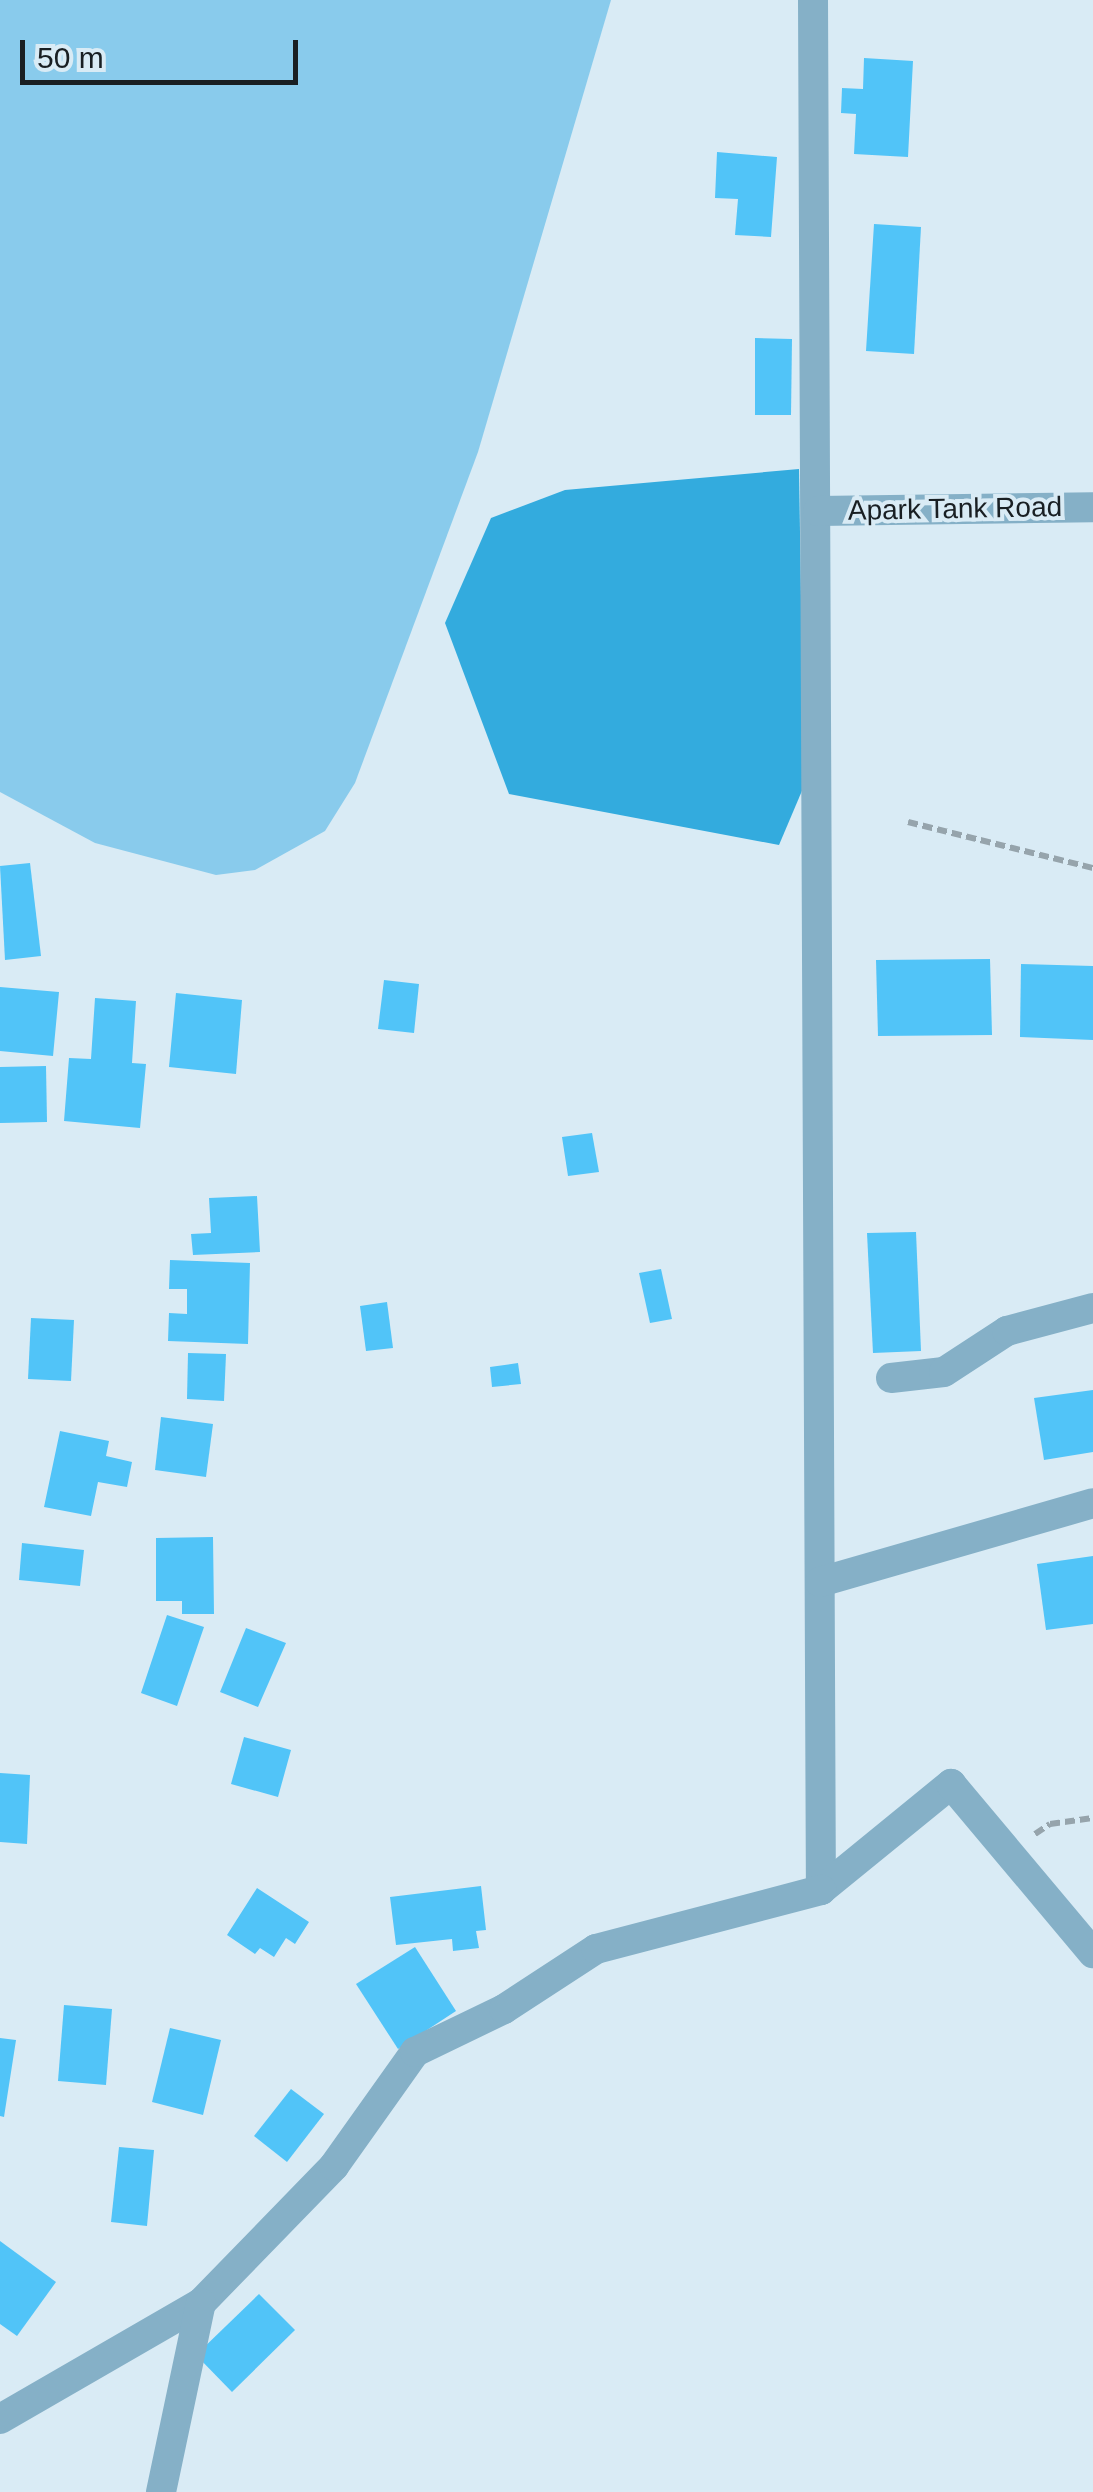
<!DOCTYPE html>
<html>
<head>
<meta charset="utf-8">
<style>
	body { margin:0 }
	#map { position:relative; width:1093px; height:2492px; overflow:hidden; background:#d9ebf5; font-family:Arial,sans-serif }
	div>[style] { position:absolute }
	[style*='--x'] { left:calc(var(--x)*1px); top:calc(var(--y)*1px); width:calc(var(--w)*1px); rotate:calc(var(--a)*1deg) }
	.green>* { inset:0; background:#89cbec }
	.water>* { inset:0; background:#33abde }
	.building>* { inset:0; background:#51c4f8 }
	.path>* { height:6px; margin-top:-3px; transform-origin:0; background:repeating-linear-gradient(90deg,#96a4ac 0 10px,transparent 0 15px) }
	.minor>* { height:30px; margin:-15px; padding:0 15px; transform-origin:15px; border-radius:15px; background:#85b0c7 }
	span { translate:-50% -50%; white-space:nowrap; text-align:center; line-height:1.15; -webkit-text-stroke:8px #d9ebf5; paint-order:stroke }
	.street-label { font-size:28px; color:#191f23 }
	.scale { position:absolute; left:20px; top:40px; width:278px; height:45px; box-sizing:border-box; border:5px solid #191f23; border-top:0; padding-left:12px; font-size:30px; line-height:35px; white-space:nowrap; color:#191f23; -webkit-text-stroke:8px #d9ebf5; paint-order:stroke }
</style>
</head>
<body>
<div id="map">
	<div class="green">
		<div style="clip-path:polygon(0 0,611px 0,478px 452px,355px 783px,325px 831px,255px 870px,216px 875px,95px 843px,0 792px)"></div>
	</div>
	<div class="water">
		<div style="clip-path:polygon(799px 469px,804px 786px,779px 845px,509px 794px,445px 623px,491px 518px,565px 490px)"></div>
	</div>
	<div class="building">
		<div style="clip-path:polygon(864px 58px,913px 61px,908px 157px,854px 154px,856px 114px,841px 113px,842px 88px,863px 89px)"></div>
		<div style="clip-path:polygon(717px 152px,777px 157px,771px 237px,735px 235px,738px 199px,715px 198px)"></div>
		<div style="clip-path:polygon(874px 224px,921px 227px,914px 354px,866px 351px)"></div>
		<div style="clip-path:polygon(755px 338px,792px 339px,791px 415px,755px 415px)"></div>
		<div style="clip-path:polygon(30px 863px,41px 956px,5px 960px,0 866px)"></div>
		<div style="clip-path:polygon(990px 959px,992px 1035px,878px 1036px,876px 960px)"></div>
		<div style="clip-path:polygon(1021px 964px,1093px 966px,1093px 1040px,1020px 1037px)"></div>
		<div style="clip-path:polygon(384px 980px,419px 984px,414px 1033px,378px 1029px)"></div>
		<div style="clip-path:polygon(0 987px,59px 992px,53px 1056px,0 1051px)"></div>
		<div style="clip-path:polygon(176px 993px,242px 1000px,236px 1074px,169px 1067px)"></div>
		<div style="clip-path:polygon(95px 998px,136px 1001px,132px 1063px,146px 1064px,140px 1128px,64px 1121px,69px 1058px,91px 1059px)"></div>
		<div style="clip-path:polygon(46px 1066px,47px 1122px,0 1123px,0 1067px)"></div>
		<div style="clip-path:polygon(592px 1133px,599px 1172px,568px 1176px,562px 1137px)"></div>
		<div style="clip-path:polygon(257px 1196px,260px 1252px,193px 1255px,191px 1234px,211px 1233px,209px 1198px)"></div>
		<div style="clip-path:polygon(916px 1232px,921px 1351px,873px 1353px,867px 1233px)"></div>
		<div style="clip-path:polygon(170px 1260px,250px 1263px,248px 1344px,168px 1341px,169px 1313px,187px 1314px,187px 1289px,169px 1289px)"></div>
		<div style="clip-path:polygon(661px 1269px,672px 1319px,650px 1323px,639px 1273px)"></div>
		<div style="clip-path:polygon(387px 1302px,393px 1348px,366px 1351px,360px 1306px)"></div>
		<div style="clip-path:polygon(31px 1318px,74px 1320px,71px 1381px,28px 1379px)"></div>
		<div style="clip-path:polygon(188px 1353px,226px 1354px,224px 1401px,187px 1399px)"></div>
		<div style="clip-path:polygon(518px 1363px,521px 1384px,492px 1387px,490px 1367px)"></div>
		<div style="clip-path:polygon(1093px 1390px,1093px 1452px,1044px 1460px,1034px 1398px)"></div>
		<div style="clip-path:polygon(161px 1417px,213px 1424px,206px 1477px,155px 1470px)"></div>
		<div style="clip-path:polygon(60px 1431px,109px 1441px,106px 1456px,132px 1462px,127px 1487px,98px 1482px,91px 1516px,44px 1507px)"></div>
		<div style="clip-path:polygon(213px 1537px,214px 1614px,182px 1614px,182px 1601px,156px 1601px,156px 1538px)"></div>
		<div style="clip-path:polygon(22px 1543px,84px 1550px,80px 1586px,19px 1580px)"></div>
		<div style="clip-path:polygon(1093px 1556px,1093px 1624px,1046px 1630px,1037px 1564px)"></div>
		<div style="clip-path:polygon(167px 1615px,204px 1627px,177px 1706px,141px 1693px)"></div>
		<div style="clip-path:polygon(246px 1628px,286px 1643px,258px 1707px,220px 1692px)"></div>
		<div style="clip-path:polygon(244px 1737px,291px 1750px,278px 1797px,231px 1784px)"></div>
		<div style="clip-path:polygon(0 1773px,30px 1775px,27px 1844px,0 1842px)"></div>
		<div style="clip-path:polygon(481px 1886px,486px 1930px,476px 1931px,479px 1948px,453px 1951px,452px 1939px,396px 1945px,390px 1897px)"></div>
		<div style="clip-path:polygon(257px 1888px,309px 1922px,295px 1944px,286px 1938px,274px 1957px,260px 1948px,255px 1954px,227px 1935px)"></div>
		<div style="clip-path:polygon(415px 1947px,456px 2011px,398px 2049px,356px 1984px)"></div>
		<div style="clip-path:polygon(64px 2005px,112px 2009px,106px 2085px,58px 2081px)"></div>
		<div style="clip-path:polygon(170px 2028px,221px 2040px,203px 2115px,152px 2102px)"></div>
		<div style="clip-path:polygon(0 2038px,16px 2040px,4px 2117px,0 2116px)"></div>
		<div style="clip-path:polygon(291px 2089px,324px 2114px,287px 2162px,254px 2136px)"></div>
		<div style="clip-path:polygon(119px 2147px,154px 2150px,147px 2226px,111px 2222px)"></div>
		<div style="clip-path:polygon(0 2241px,56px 2282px,17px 2336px,0 2324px)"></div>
		<div style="clip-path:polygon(259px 2294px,295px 2330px,232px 2392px,196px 2355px)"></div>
	</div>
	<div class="path">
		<div style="--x:908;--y:822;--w:191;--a:14"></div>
		<div style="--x:1035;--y:1834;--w:18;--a:-34"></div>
		<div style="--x:1050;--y:1824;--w:43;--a:-7.9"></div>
	</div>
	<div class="minor">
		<div style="--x:813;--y:0;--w:1890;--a:89.76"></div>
		<div style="--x:821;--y:1890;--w:168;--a:-39.2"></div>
		<div style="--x:951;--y:1784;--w:221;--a:50"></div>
		<div style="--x:818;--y:511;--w:275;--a:-0.8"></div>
		<div style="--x:891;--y:1378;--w:53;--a:-6.5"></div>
		<div style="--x:944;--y:1372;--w:75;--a:-33.1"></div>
		<div style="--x:1007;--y:1331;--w:89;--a:-15"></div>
		<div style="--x:820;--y:1582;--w:284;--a:-16.1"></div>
		<div style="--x:0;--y:2419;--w:232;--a:-30"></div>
		<div style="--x:201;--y:2303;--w:191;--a:-45.8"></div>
		<div style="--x:334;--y:2166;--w:140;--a:-54.6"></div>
		<div style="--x:415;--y:2052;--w:99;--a:-25.8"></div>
		<div style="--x:504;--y:2009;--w:110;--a:-33.1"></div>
		<div style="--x:596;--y:1949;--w:233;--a:-14.7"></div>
		<div style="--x:161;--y:2492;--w:193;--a:-78.1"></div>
	</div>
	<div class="street-label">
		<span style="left:955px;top:509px;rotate:-1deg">Apark Tank Road</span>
	</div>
	<div class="scale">50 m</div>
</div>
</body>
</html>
